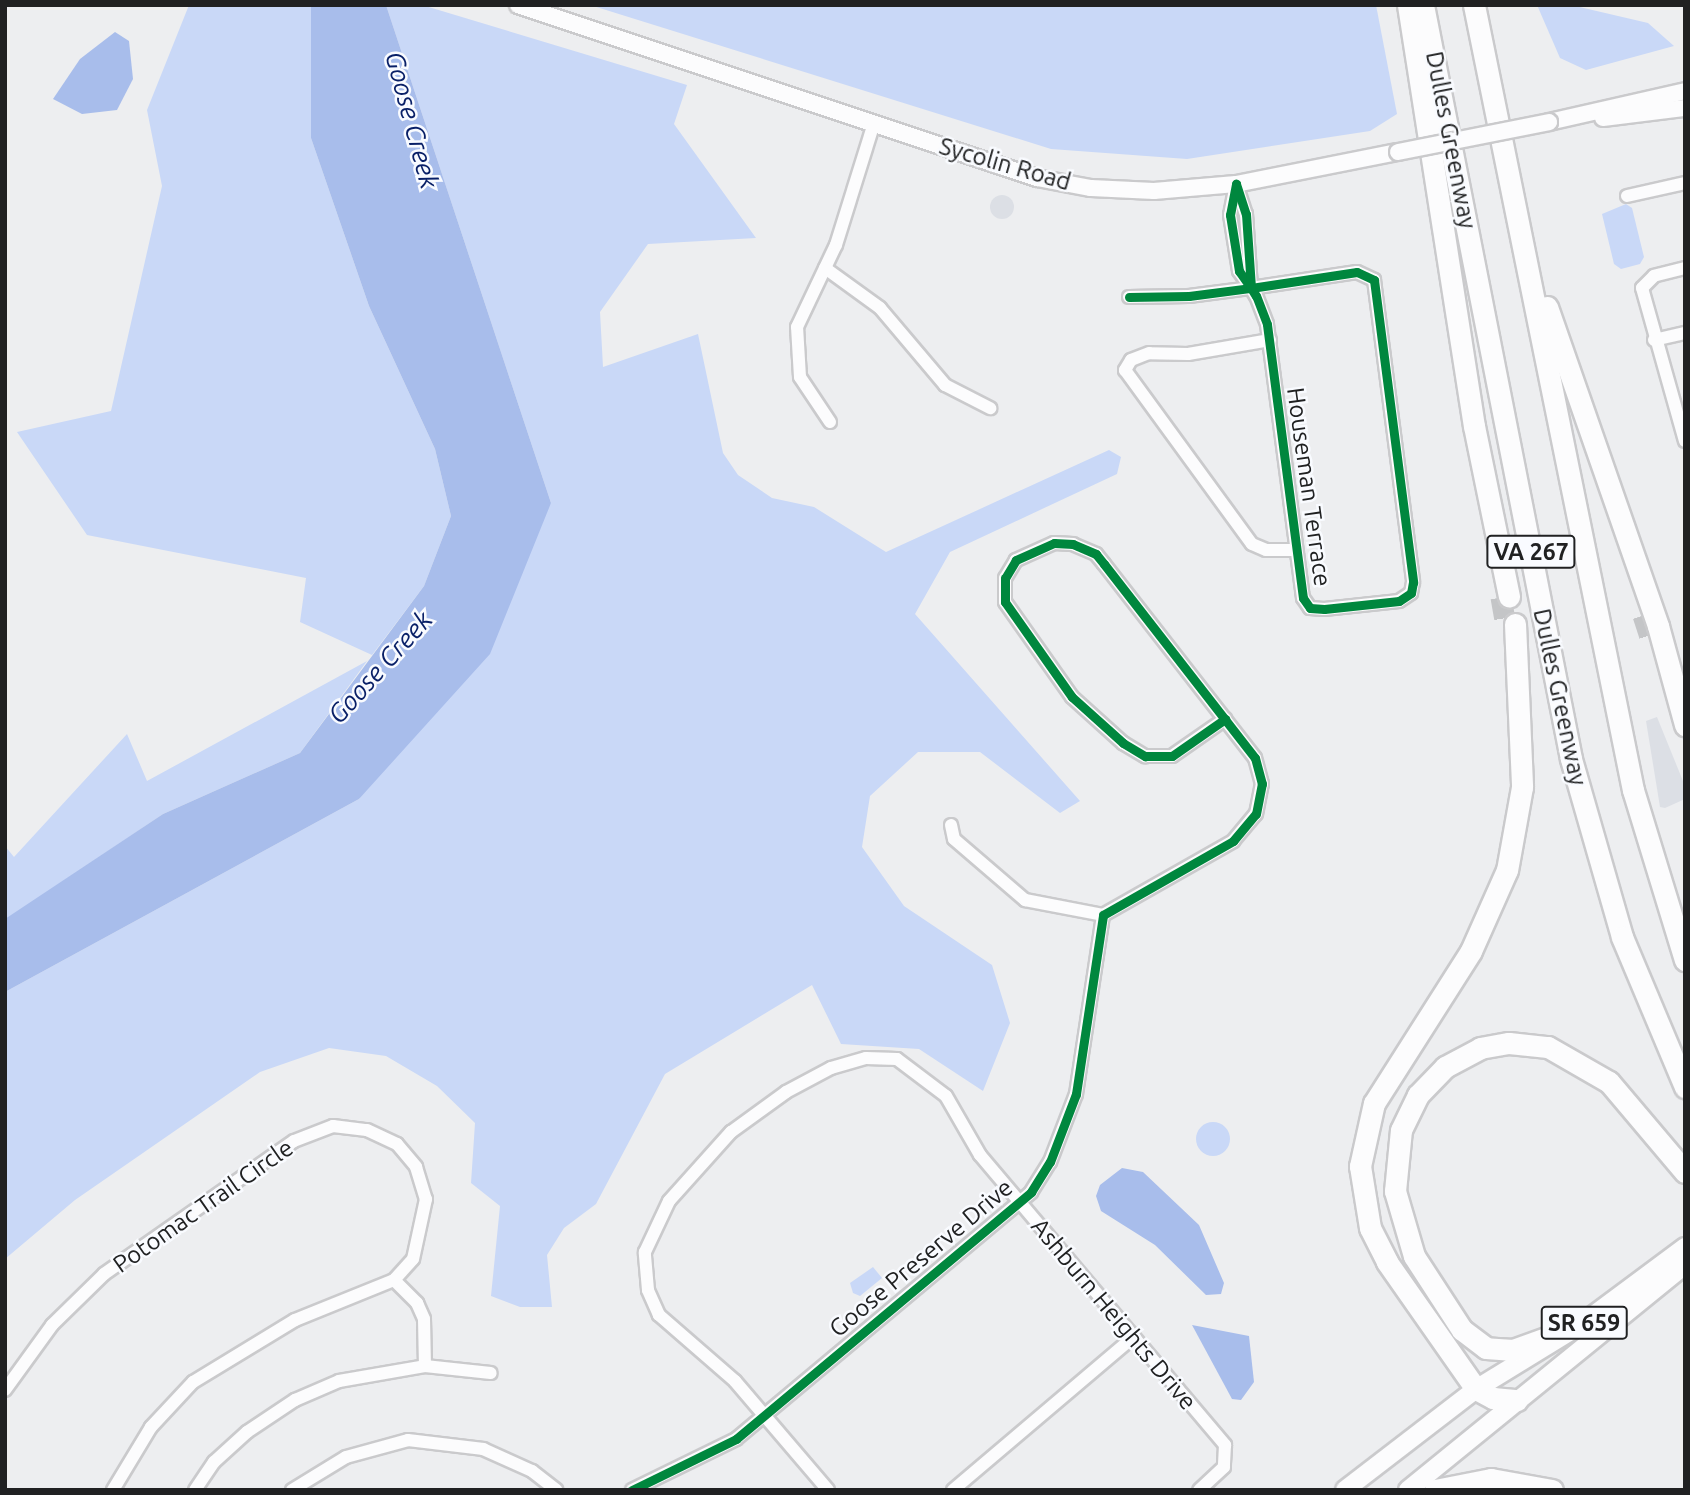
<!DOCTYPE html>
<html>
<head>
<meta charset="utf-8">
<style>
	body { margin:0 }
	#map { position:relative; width:1690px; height:1495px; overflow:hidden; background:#edeef0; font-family:Ubuntu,sans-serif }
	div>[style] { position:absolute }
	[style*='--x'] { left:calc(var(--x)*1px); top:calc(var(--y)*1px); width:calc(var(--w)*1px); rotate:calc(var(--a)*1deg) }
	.built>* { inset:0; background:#dcdfe5 }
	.round { border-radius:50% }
	.green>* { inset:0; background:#c9d8f7 }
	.water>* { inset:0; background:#a8bdeb }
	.motorway-tunnel>* { height:21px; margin-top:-10.5px; transform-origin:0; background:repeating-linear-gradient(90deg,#c4c5c7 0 21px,transparent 0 31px) }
	.roads { filter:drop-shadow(2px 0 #cacacc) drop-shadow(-2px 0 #cacacc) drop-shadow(0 2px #cacacc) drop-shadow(0 -2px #cacacc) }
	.minor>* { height:12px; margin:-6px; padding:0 6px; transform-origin:6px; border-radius:6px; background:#fcfcfd }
	.secondary>* { height:16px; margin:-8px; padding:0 8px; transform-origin:8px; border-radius:8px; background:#fcfcfd }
	.primary>* { height:18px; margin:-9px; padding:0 9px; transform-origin:9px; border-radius:9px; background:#fcfcfd }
	.motorway>* { height:21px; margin:-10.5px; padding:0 10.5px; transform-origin:10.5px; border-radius:10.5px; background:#fcfcfd }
	.bridges { filter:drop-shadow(2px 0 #cacacc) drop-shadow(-2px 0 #cacacc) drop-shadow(0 2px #cacacc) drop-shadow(0 -2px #cacacc) }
	.secondary-bridge>* { height:16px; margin:-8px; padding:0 8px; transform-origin:8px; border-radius:8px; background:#fcfcfd }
	.cycleway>* { height:9px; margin:-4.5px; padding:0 4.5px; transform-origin:4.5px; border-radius:4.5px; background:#00873e }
	span { translate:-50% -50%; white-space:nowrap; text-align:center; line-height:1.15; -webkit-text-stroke:5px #f9fbff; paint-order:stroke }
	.shield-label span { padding:2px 5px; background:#f9fbff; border:2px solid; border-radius:5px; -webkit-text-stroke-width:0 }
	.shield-label { font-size:23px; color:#202122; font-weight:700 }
	.street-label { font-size:24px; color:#202122 }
	.water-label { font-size:26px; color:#081f67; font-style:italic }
	.frame { position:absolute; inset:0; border:7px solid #202122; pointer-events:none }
</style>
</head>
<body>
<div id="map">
	<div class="built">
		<div class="round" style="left:990px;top:195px;width:24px;height:24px"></div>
		<div style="clip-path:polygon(1657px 717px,1685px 786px,1685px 799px,1665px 808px,1660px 807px,1646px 721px)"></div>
	</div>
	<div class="green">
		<div style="clip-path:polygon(189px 5px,311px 5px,311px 138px,369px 306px,435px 449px,451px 516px,424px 586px,372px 655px,300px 622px,306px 578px,87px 535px,17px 432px,111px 411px,162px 186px,147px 110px)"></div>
		<div style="clip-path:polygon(386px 5px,422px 5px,687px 85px,674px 124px,756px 238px,648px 244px,600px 312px,603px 367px,698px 334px,723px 453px,738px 475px,772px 498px,814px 507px,886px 552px,1109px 450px,1121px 457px,1117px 474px,950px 552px,915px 614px,1080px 801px,1060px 813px,980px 752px,918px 752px,870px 796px,862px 847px,904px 906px,992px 965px,1010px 1023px,983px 1091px,919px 1049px,841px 1044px,812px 985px,665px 1074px,596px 1204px,564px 1228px,547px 1255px,552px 1307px,520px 1307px,491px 1296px,500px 1206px,471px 1183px,475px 1123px,437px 1086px,386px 1056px,329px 1048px,260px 1072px,75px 1200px,5px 1259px,5px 992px,359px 799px,551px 503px)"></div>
		<div style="clip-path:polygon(590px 5px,1376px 5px,1397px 114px,1370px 131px,1187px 159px,1051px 149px)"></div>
		<div style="clip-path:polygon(1537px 5px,1571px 5px,1648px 23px,1674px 46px,1586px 70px,1560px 58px)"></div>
		<div style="clip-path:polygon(1626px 204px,1632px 208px,1644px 257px,1640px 264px,1621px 269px,1614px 264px,1602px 214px)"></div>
		<div style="clip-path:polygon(367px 661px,300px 753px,163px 814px,5px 920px,5px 846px,14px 857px,127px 734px,147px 781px)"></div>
		<div class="round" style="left:1196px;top:1122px;width:34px;height:34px"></div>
		<div style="clip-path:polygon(873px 1267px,882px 1278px,860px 1296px,853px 1293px,850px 1283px)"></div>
	</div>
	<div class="water">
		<div style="clip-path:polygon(311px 5px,386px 5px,551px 503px,490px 654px,359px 799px,5px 992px,5px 919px,163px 814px,300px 753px,424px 586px,451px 516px,435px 449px,369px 306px,311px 138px)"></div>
		<div style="clip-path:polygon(115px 32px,129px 41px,133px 79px,117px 110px,82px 114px,53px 99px,80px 59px)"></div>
		<div style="clip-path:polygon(1122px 1168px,1143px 1172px,1199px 1225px,1224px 1283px,1221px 1294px,1206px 1295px,1155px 1245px,1101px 1211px,1096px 1196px,1100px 1185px)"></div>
		<div style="clip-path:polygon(1192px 1325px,1249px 1336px,1254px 1382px,1241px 1400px,1232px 1399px)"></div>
	</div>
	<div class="motorway-tunnel">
		<div style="--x:1501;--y:597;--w:29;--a:80"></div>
		<div style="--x:1643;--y:615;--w:29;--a:72"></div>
	</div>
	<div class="roads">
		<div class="minor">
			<div style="--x:1627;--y:196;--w:59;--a:-12.6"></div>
			<div style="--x:825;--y:268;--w:68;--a:36"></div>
			<div style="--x:880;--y:308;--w:101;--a:49.8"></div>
			<div style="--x:945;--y:385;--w:51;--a:27.1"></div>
			<div style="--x:1685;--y:268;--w:32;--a:166"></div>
			<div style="--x:1654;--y:276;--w:17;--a:135"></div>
			<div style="--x:1642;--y:288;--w:159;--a:74.3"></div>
			<div style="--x:1129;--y:297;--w:60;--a:-1"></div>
			<div style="--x:1189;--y:296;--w:63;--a:-7.4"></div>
			<div style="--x:1251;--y:288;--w:107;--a:-8.6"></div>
			<div style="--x:1357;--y:272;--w:19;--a:25"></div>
			<div style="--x:1374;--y:280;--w:305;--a:82.6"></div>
			<div style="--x:1413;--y:582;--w:11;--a:100"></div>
			<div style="--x:1411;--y:593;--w:14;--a:146"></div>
			<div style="--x:1399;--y:601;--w:75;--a:173.9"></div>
			<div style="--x:1324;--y:609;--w:14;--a:-176"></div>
			<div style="--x:1310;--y:608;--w:12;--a:-125"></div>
			<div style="--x:1303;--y:598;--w:276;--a:-97.5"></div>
			<div style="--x:1267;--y:324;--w:30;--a:-111"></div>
			<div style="--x:1256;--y:296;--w:9;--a:-122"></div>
			<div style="--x:1251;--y:288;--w:21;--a:-125"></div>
			<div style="--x:1239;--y:271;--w:57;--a:-99.1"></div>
			<div style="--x:1230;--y:215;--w:32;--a:-79"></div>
			<div style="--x:1236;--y:184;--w:32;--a:72"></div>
			<div style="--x:1246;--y:214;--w:74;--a:86.1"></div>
			<div style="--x:1270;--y:340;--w:83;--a:170.3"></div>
			<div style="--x:1188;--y:354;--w:39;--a:-179"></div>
			<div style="--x:1149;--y:353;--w:19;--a:159"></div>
			<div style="--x:1131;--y:360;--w:12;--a:121"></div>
			<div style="--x:1125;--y:370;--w:215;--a:53.9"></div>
			<div style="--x:1252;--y:544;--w:15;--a:23"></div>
			<div style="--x:1266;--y:550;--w:30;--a:0"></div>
			<div style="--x:1654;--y:340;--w:32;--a:-13"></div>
			<div style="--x:830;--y:422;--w:54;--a:-123.7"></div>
			<div style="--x:800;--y:377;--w:50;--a:-93.4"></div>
			<div style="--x:797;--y:327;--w:91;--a:-64.6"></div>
			<div style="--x:836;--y:245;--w:128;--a:-72.7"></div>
			<div style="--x:951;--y:825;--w:14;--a:78"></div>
			<div style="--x:954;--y:839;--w:94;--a:40.7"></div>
			<div style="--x:1025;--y:900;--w:79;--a:10.9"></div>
			<div style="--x:394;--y:1280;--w:33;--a:45"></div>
			<div style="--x:417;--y:1303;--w:17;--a:66"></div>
			<div style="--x:424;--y:1319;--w:47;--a:88.8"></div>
			<div style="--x:5;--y:1390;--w:80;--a:-54.1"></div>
			<div style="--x:52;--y:1325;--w:73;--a:-44.4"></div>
			<div style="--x:104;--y:1274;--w:232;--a:-35"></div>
			<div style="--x:294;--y:1141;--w:42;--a:-21"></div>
			<div style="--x:333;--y:1126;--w:34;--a:7"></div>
			<div style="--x:367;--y:1130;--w:33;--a:25"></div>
			<div style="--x:397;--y:1144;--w:30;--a:50"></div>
			<div style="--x:416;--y:1167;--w:34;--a:73"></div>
			<div style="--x:426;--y:1199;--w:61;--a:102.2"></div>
			<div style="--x:413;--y:1259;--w:28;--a:132"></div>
			<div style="--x:394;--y:1280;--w:107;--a:158"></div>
			<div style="--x:295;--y:1320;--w:119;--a:148.7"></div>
			<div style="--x:193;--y:1382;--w:62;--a:133"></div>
			<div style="--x:151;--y:1427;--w:74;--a:121.1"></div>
			<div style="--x:195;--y:1490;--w:34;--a:-56"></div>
			<div style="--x:214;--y:1462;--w:45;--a:-42.3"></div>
			<div style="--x:247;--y:1432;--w:58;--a:-33.7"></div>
			<div style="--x:295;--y:1400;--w:48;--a:-23.4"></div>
			<div style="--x:339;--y:1381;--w:87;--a:-9.9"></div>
			<div style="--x:425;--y:1366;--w:66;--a:6.1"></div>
			<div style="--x:292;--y:1490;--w:63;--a:-31.4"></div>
			<div style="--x:346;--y:1457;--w:64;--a:-15.3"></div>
			<div style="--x:408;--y:1440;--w:76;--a:6.8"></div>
			<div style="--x:483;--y:1449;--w:54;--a:24.2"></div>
			<div style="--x:532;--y:1471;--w:31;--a:38"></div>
			<div style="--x:632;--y:1490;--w:116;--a:-26.1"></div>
			<div style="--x:736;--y:1439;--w:385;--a:-39.9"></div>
			<div style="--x:1031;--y:1192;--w:36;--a:-58"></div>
			<div style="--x:1050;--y:1162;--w:73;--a:-69.1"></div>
			<div style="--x:1076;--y:1094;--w:181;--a:-81.4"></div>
			<div style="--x:1103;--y:915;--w:150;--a:-29.6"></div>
			<div style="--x:1233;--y:841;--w:35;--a:-50"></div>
			<div style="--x:1256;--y:814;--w:31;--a:-79"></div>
			<div style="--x:1262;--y:784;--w:27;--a:-105"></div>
			<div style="--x:1255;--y:758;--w:246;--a:-127.9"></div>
			<div style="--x:1104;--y:564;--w:13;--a:-129"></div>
			<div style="--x:1096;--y:554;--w:25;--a:-157"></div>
			<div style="--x:1073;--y:544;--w:19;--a:-177"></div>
			<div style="--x:1054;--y:543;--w:42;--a:155.9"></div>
			<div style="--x:1016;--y:560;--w:21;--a:121"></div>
			<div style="--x:1005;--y:578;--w:24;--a:90"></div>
			<div style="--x:1005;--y:602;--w:116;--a:54.8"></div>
			<div style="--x:1072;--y:697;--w:69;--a:42"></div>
			<div style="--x:1123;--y:743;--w:26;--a:31"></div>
			<div style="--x:1145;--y:756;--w:27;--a:0"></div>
			<div style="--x:1172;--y:756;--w:65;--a:-34.9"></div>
			<div style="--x:828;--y:1490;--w:143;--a:-130.5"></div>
			<div style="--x:735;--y:1381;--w:101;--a:-139"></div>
			<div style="--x:659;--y:1315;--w:27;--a:-114"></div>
			<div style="--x:648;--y:1290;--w:38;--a:-95"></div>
			<div style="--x:645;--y:1252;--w:56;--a:-64.8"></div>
			<div style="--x:669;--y:1201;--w:93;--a:-48.1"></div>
			<div style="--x:731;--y:1132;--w:68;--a:-36"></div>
			<div style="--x:786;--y:1092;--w:51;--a:-28.1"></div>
			<div style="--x:831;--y:1068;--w:36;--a:-16"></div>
			<div style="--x:866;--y:1058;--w:31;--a:2"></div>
			<div style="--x:897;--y:1059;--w:61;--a:37.1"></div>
			<div style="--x:946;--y:1096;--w:68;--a:60"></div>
			<div style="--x:980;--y:1155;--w:380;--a:49.8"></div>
			<div style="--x:1225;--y:1445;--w:22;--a:93"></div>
			<div style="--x:1224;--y:1467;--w:34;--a:137"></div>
			<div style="--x:953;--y:1490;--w:235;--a:-40.3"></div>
		</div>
		<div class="secondary">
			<div style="--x:518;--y:5;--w:547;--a:18.43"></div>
			<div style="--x:1037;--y:178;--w:55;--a:10.5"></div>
			<div style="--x:1091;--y:188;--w:63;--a:2.7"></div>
			<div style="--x:1154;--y:191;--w:82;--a:-4.9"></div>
			<div style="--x:1236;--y:184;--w:165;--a:-11.2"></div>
			<div style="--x:1603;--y:118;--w:83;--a:-7"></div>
			<div style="--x:1549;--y:122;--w:139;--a:-12.8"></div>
		</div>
		<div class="primary">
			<div style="--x:1345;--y:1490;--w:165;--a:-37.6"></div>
			<div style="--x:1476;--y:1389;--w:121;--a:-31.5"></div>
			<div style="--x:1579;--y:1326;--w:132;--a:-36.7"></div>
			<div style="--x:1408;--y:1490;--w:357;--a:-39.1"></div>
		</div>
		<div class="motorway">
			<div style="--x:1408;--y:5;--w:426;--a:81.1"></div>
			<div style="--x:1474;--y:426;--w:174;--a:78.4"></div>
			<div style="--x:1423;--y:5;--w:768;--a:78.89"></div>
			<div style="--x:1571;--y:759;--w:185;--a:74"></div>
			<div style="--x:1622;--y:937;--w:163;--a:67.2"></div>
			<div style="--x:1474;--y:5;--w:801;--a:78.55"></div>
			<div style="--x:1633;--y:790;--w:178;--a:73"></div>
			<div style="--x:1547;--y:307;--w:338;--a:70.8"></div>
			<div style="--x:1658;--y:626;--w:103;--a:74.7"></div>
			<div style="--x:1515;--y:624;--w:163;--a:87.5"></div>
			<div style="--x:1522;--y:787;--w:84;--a:100.2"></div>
			<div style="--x:1507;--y:870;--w:89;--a:114"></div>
			<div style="--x:1471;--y:951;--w:180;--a:122.5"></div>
			<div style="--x:1374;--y:1103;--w:65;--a:102.5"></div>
			<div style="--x:1360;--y:1166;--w:63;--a:80.8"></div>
			<div style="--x:1370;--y:1228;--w:38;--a:63"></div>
			<div style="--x:1387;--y:1262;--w:155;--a:55"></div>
			<div style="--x:1476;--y:1389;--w:19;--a:28"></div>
			<div style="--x:1493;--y:1398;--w:24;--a:5"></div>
			<div style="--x:1579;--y:1326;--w:70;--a:160"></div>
			<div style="--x:1513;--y:1350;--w:27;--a:-176"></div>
			<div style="--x:1486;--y:1348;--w:30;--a:-143"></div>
			<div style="--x:1462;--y:1330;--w:88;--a:-123"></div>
			<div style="--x:1414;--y:1256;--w:68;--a:-106.3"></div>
			<div style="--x:1395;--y:1191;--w:61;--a:-84.4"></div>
			<div style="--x:1401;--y:1130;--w:39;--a:-64"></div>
			<div style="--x:1418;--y:1095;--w:39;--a:-46"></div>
			<div style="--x:1445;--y:1067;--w:40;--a:-28"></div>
			<div style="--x:1480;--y:1048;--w:29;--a:-10"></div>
			<div style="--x:1509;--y:1043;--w:39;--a:6"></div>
			<div style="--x:1548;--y:1047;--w:70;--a:29.8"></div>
			<div style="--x:1609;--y:1082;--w:118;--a:49.8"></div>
			<div style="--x:1435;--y:1490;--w:57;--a:-11.1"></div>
			<div style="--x:1491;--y:1479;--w:62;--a:10.2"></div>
		</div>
	</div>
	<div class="bridges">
		<div class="secondary-bridge">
			<div style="--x:1398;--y:152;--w:154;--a:-11.2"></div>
		</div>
	</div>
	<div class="cycleway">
		<div style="--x:1129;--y:297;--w:60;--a:-1"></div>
		<div style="--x:1189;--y:296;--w:63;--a:-7.4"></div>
		<div style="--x:1251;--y:288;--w:107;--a:-8.6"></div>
		<div style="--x:1357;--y:272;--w:19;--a:25"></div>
		<div style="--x:1374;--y:280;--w:305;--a:82.6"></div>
		<div style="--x:1413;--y:582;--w:11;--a:100"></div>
		<div style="--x:1411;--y:593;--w:14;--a:146"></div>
		<div style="--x:1399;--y:601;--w:75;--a:173.9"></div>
		<div style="--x:1324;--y:609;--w:14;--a:-176"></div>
		<div style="--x:1310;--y:608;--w:12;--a:-125"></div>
		<div style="--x:1303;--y:598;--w:276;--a:-97.5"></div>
		<div style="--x:1267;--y:324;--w:30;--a:-111"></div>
		<div style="--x:1256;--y:296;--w:9;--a:-122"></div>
		<div style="--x:1251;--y:288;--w:21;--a:-125"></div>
		<div style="--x:1239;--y:271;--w:57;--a:-99.1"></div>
		<div style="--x:1230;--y:215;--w:32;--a:-79"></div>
		<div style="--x:1236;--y:184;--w:32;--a:72"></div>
		<div style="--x:1246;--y:214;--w:74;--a:86.1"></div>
		<div style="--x:632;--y:1490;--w:116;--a:-26.1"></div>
		<div style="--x:736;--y:1439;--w:385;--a:-39.9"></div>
		<div style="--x:1031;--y:1192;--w:36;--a:-58"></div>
		<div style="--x:1050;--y:1162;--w:73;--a:-69.1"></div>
		<div style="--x:1076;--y:1094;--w:181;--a:-81.4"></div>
		<div style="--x:1103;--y:915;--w:150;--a:-29.6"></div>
		<div style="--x:1233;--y:841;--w:35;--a:-50"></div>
		<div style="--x:1256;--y:814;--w:31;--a:-79"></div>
		<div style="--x:1262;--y:784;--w:27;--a:-105"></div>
		<div style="--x:1255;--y:758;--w:246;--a:-127.9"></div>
		<div style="--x:1104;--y:564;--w:13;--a:-129"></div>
		<div style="--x:1096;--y:554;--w:25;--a:-157"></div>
		<div style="--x:1073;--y:544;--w:19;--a:-177"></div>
		<div style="--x:1054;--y:543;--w:42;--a:155.9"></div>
		<div style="--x:1016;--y:560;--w:21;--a:121"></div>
		<div style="--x:1005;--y:578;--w:24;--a:90"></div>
		<div style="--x:1005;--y:602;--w:116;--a:54.8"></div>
		<div style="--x:1072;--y:697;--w:69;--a:42"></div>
		<div style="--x:1123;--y:743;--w:26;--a:31"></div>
		<div style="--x:1145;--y:756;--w:27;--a:0"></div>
		<div style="--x:1172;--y:756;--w:65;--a:-34.9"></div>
	</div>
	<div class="shield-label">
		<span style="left:1531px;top:552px">VA 267</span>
		<span style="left:1584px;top:1323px">SR 659</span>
	</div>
	<div class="street-label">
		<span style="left:1451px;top:140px;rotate:79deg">Dulles Greenway</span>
		<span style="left:1005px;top:164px;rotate:16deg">Sycolin Road</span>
		<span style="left:1309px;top:487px;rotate:82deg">Houseman Terrace</span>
		<span style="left:1560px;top:697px;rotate:78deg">Dulles Greenway</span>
		<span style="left:203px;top:1206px;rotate:-35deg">Potomac Trail Circle</span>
		<span style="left:921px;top:1258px;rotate:-40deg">Goose Preserve Drive</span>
		<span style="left:1114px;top:1314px;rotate:50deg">Ashburn Heights Drive</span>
	</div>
	<div class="water-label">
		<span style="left:412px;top:120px;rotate:75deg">Goose Creek</span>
		<span style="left:380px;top:667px;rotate:-48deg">Goose Creek</span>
	</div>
	<div class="frame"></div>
</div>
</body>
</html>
